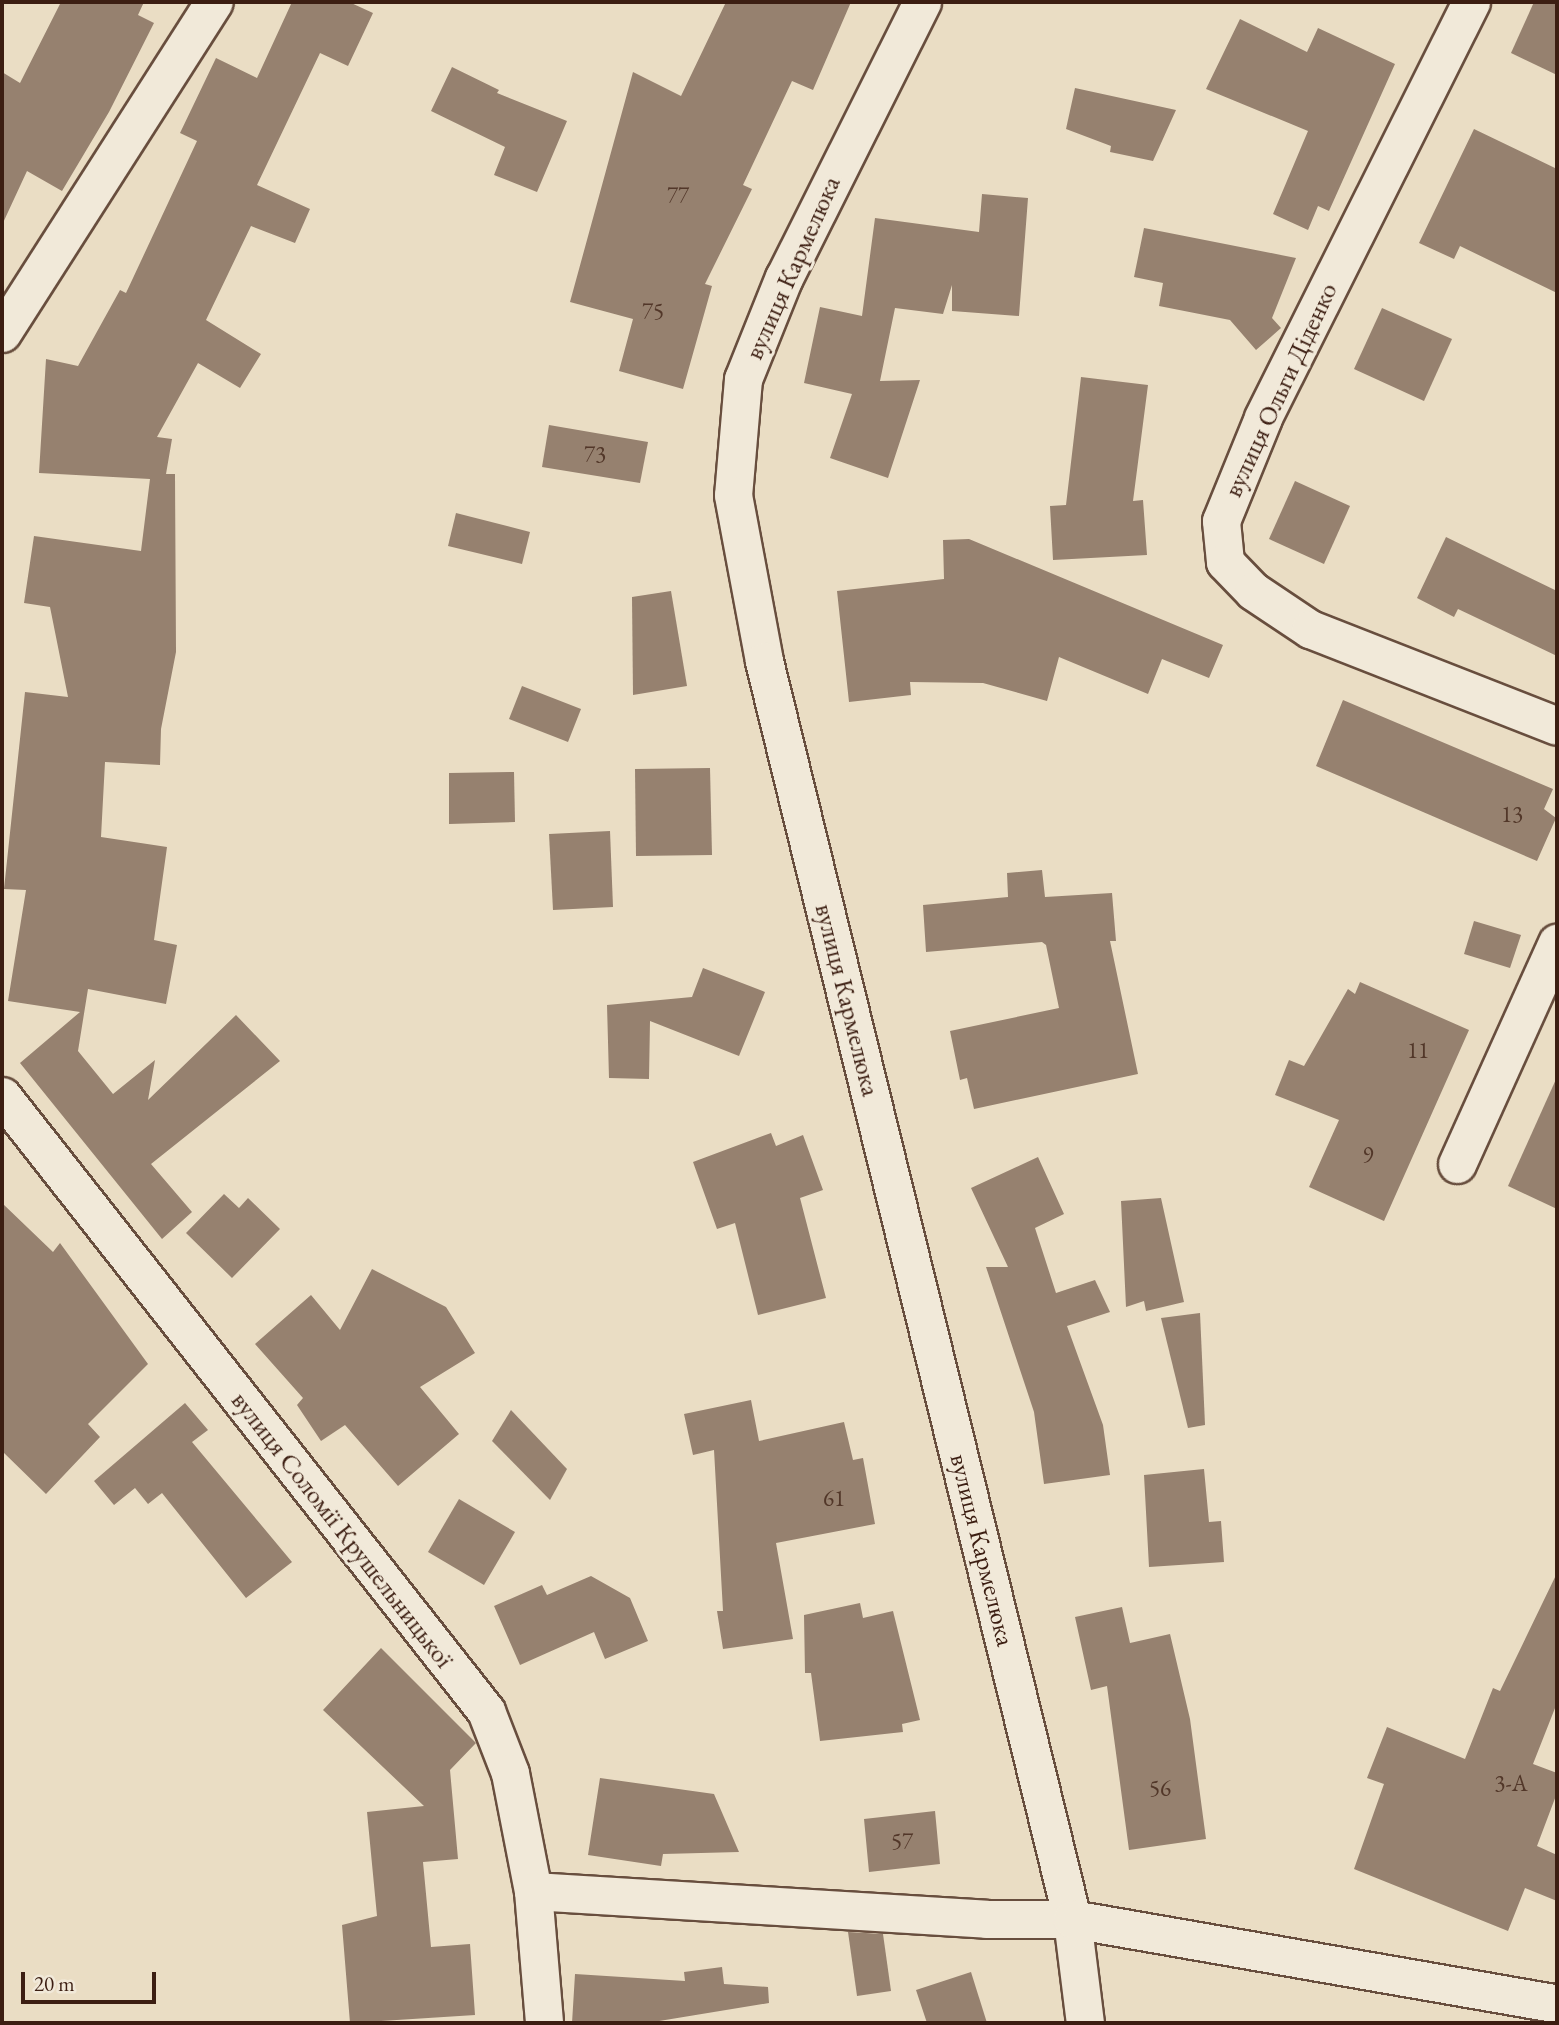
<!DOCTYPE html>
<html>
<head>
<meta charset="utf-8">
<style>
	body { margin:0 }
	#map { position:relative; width:1559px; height:2025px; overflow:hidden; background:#eaddc4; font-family:"EB Garamond",serif }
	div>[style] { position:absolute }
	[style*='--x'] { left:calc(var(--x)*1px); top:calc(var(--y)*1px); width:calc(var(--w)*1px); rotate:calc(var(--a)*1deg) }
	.building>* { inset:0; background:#96816f }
	.roads { filter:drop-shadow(2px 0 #684e3e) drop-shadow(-2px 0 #684e3e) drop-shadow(0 2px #684e3e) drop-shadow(0 -2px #684e3e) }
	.minor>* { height:37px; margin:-18.5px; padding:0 18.5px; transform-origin:18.5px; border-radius:18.5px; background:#f1e9d9 }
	span { translate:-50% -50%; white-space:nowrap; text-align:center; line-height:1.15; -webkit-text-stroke:6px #f1e9d9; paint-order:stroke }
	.number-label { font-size:23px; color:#523729 }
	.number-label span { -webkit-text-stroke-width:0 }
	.street-label { font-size:26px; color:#3c1e12 }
	.frame { position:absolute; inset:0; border:4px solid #3c1e12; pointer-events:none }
	.scale { position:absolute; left:21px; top:1972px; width:135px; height:32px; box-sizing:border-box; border:4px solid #3c1e12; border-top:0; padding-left:9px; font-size:21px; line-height:24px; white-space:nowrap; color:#3c1e12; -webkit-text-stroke:5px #f1e9d9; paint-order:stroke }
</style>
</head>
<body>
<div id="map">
	<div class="building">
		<div style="clip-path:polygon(61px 2px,144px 2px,138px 15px,154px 23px,109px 112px,62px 191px,27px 171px,2px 225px,2px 72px,20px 83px)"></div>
		<div style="clip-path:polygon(292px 2px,349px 2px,373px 13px,348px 66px,320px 53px,257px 185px,310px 209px,295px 243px,251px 226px,206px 320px,261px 354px,240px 388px,198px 363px,157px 437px,172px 439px,166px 474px,175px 474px,176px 652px,161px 729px,160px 765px,105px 762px,101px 837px,167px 847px,154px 940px,177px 945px,166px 1004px,88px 989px,78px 1051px,113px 1094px,155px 1060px,148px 1100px,236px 1015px,280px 1061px,151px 1164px,192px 1212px,162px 1239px,20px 1063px,80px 1012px,8px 1001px,26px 890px,4px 889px,25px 692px,68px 697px,50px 607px,24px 603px,34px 536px,141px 551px,150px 479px,39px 473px,46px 359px,78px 366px,120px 290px,126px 293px,197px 141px,180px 133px,216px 58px,257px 78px)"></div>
		<div style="clip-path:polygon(726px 2px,851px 2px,813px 90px,792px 81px,743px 185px,752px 189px,705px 284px,712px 286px,683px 389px,619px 371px,633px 319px,570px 302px,633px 72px,681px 96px)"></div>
		<div style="clip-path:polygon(1534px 2px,1557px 2px,1557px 75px,1511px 53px)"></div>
		<div style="clip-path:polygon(1240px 19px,1307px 52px,1318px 28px,1395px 64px,1329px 211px,1318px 206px,1308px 230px,1273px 214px,1308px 131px,1206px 89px)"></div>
		<div style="clip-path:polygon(452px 67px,499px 90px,497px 93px,567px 121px,537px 192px,494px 175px,505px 147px,431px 111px)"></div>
		<div style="clip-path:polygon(1075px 88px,1176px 110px,1153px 161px,1110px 152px,1111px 146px,1066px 129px)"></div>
		<div style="clip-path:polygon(1474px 129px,1557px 169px,1557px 293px,1460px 246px,1454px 259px,1419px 243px)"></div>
		<div style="clip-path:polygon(982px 194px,1028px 198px,1019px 316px,952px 311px,952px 285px,943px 314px,895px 308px,880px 381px,920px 380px,888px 478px,830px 458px,852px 394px,804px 383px,820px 307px,862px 316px,875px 218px,979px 232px)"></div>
		<div style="clip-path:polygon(1144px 228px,1296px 258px,1272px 318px,1281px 328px,1256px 350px,1230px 320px,1159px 306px,1163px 283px,1134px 277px)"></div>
		<div style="clip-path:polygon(1382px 308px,1452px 339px,1424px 401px,1354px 369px)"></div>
		<div style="clip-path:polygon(1081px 377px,1148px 385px,1133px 501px,1143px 500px,1147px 555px,1053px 560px,1050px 506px,1066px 505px)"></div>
		<div style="clip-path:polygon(549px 425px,648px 442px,640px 483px,542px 467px)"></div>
		<div style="clip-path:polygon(1295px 481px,1350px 506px,1324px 564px,1269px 539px)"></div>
		<div style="clip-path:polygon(456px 513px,530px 532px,522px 564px,448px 546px)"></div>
		<div style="clip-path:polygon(1446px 537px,1557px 591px,1557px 656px,1458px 609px,1454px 617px,1417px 598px)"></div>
		<div style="clip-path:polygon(969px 539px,1223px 645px,1209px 678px,1162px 659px,1148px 694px,1059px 657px,1047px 701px,983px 683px,910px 682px,911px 695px,849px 702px,837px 591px,944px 579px,943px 540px)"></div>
		<div style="clip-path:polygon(671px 591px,687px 686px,633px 695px,632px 597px)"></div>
		<div style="clip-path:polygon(522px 686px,581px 709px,568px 742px,509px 719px)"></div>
		<div style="clip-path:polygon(1343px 700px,1553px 789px,1544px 809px,1556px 818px,1537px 861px,1316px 766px)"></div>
		<div style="clip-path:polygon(710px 768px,712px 855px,636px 856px,635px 769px)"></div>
		<div style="clip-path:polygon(514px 772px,515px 822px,449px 824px,449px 773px)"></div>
		<div style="clip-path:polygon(610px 831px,613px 907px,553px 910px,549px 834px)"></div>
		<div style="clip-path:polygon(1042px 870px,1045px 897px,1112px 893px,1116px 941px,1110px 941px,1138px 1074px,974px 1109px,967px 1078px,960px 1080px,950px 1031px,1059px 1008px,1046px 945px,1042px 942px,926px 952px,923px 905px,1008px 897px,1007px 873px)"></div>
		<div style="clip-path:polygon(1474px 921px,1521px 935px,1510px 968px,1464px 954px)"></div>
		<div style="clip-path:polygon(703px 968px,765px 992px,739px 1056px,650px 1021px,649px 1079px,609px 1078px,607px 1005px,692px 997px)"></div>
		<div style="clip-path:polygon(1360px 982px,1469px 1030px,1384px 1221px,1309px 1187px,1339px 1120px,1275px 1095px,1289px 1060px,1304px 1066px,1348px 989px,1355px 994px)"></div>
		<div style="clip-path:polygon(1557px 1077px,1557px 1209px,1508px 1186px)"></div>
		<div style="clip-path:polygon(771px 1133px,776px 1146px,803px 1135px,823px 1190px,800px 1198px,826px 1298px,758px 1315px,735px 1223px,717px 1229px,693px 1162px)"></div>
		<div style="clip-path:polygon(1038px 1157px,1064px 1214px,1035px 1228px,1056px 1293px,1095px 1280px,1110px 1312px,1067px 1326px,1103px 1425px,1110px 1475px,1044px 1484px,1034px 1412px,986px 1267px,1008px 1267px,971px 1188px)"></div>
		<div style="clip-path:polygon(224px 1194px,239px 1208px,248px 1198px,280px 1229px,232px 1278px,186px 1233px)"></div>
		<div style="clip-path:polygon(1161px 1198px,1184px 1302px,1146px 1311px,1144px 1301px,1126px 1307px,1121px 1201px)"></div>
		<div style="clip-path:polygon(2px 1203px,53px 1252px,60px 1243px,148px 1364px,88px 1424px,100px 1437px,46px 1494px,2px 1451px)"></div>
		<div style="clip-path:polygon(372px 1269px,446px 1307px,475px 1353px,420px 1387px,459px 1434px,398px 1486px,345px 1425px,321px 1441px,297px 1405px,303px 1398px,255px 1344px,311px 1295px,340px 1330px)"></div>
		<div style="clip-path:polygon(1200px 1313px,1205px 1425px,1188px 1428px,1161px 1318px)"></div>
		<div style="clip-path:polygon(751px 1400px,759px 1441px,844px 1422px,853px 1460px,863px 1458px,875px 1524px,776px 1543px,793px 1639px,723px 1649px,717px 1611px,723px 1611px,714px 1450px,693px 1455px,684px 1414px)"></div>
		<div style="clip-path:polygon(185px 1403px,208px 1430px,192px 1442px,292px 1562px,246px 1598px,162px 1493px,148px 1504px,135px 1488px,114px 1505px,94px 1481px)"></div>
		<div style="clip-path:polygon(511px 1410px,567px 1469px,550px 1500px,492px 1441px)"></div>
		<div style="clip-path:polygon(1204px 1469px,1209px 1522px,1221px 1521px,1224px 1562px,1149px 1567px,1144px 1475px)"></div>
		<div style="clip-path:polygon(459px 1499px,515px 1532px,484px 1585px,428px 1552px)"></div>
		<div style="clip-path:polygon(1557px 1573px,1557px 1703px,1533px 1764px,1557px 1773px,1557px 1793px,1537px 1846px,1557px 1855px,1557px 1901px,1525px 1888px,1508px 1931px,1354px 1869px,1384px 1784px,1367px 1778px,1387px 1727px,1465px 1759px,1493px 1688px,1500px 1691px)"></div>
		<div style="clip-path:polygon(591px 1576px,630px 1598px,648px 1641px,605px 1659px,594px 1632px,520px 1665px,494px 1606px,542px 1585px,547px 1595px)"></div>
		<div style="clip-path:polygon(860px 1603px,863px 1618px,893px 1611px,920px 1720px,902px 1724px,903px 1732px,820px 1741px,811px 1673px,805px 1673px,804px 1615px)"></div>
		<div style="clip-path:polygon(1122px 1607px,1130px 1643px,1170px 1634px,1190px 1719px,1206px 1839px,1129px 1850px,1107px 1686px,1091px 1690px,1075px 1617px)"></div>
		<div style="clip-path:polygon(381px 1648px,476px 1743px,450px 1770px,458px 1859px,423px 1862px,431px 1947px,470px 1944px,475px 2015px,350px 2023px,342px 1925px,377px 1916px,367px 1812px,424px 1806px,323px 1710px)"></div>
		<div style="clip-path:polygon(600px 1778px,714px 1794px,739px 1852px,663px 1854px,661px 1866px,588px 1855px)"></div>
		<div style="clip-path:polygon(935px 1811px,940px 1864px,869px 1872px,864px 1819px)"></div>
		<div style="clip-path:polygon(848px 1932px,883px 1934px,891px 1991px,857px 1996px)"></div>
		<div style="clip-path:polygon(722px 1967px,724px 1984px,768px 1987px,769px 2003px,647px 2023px,572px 2023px,575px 1974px,685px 1981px,684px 1972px)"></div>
		<div style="clip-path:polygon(971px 1972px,987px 2023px,927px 2023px,916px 1990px)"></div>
	</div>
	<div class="roads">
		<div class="minor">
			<div style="--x:922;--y:2;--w:308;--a:116.6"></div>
			<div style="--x:784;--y:277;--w:110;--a:111.9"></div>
			<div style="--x:743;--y:379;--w:116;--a:94.9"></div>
			<div style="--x:733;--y:495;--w:169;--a:79.4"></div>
			<div style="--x:764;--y:661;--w:1295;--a:76.24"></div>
			<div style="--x:1072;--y:1919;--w:105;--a:82.9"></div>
			<div style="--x:1471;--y:2;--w:465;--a:116.6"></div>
			<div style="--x:1263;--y:418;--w:111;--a:112.2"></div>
			<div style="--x:1221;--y:521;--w:41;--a:84.4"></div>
			<div style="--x:1225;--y:562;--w:40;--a:46"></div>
			<div style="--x:1253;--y:591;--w:69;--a:33.7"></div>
			<div style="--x:1310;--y:629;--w:265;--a:21.4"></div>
			<div style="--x:2;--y:333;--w:393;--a:-57.4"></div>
			<div style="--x:2;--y:1096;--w:783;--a:51.8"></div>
			<div style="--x:486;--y:1711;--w:66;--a:68.8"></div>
			<div style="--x:510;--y:1773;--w:120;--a:79"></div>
			<div style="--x:533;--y:1891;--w:132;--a:85.2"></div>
			<div style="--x:1457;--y:1164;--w:243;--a:-65.7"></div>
			<div style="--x:533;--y:1891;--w:454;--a:3.5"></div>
			<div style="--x:986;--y:1919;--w:86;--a:0"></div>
			<div style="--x:1072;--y:1919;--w:492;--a:9.9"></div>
		</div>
	</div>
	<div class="number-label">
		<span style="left:678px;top:195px">77</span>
		<span style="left:653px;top:311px">75</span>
		<span style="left:595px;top:454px">73</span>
		<span style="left:1512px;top:814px">13</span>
		<span style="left:1418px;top:1050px">11</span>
		<span style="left:1368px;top:1155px">9</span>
		<span style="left:834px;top:1498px">61</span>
		<span style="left:1511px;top:1783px">3-А</span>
		<span style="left:1160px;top:1788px">56</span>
		<span style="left:902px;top:1841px">57</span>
	</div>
	<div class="street-label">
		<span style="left:793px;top:268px;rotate:-66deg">вулиця Кармелюка</span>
		<span style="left:1281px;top:390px;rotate:-65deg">вулиця Ольги Діденко</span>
		<span style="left:847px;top:1000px;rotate:76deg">вулиця Кармелюка</span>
		<span style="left:342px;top:1530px;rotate:52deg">вулиця Соломії Крушельницької</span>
		<span style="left:982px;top:1550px;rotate:76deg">вулиця Кармелюка</span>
	</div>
	<div class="frame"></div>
	<div class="scale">20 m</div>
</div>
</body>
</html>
